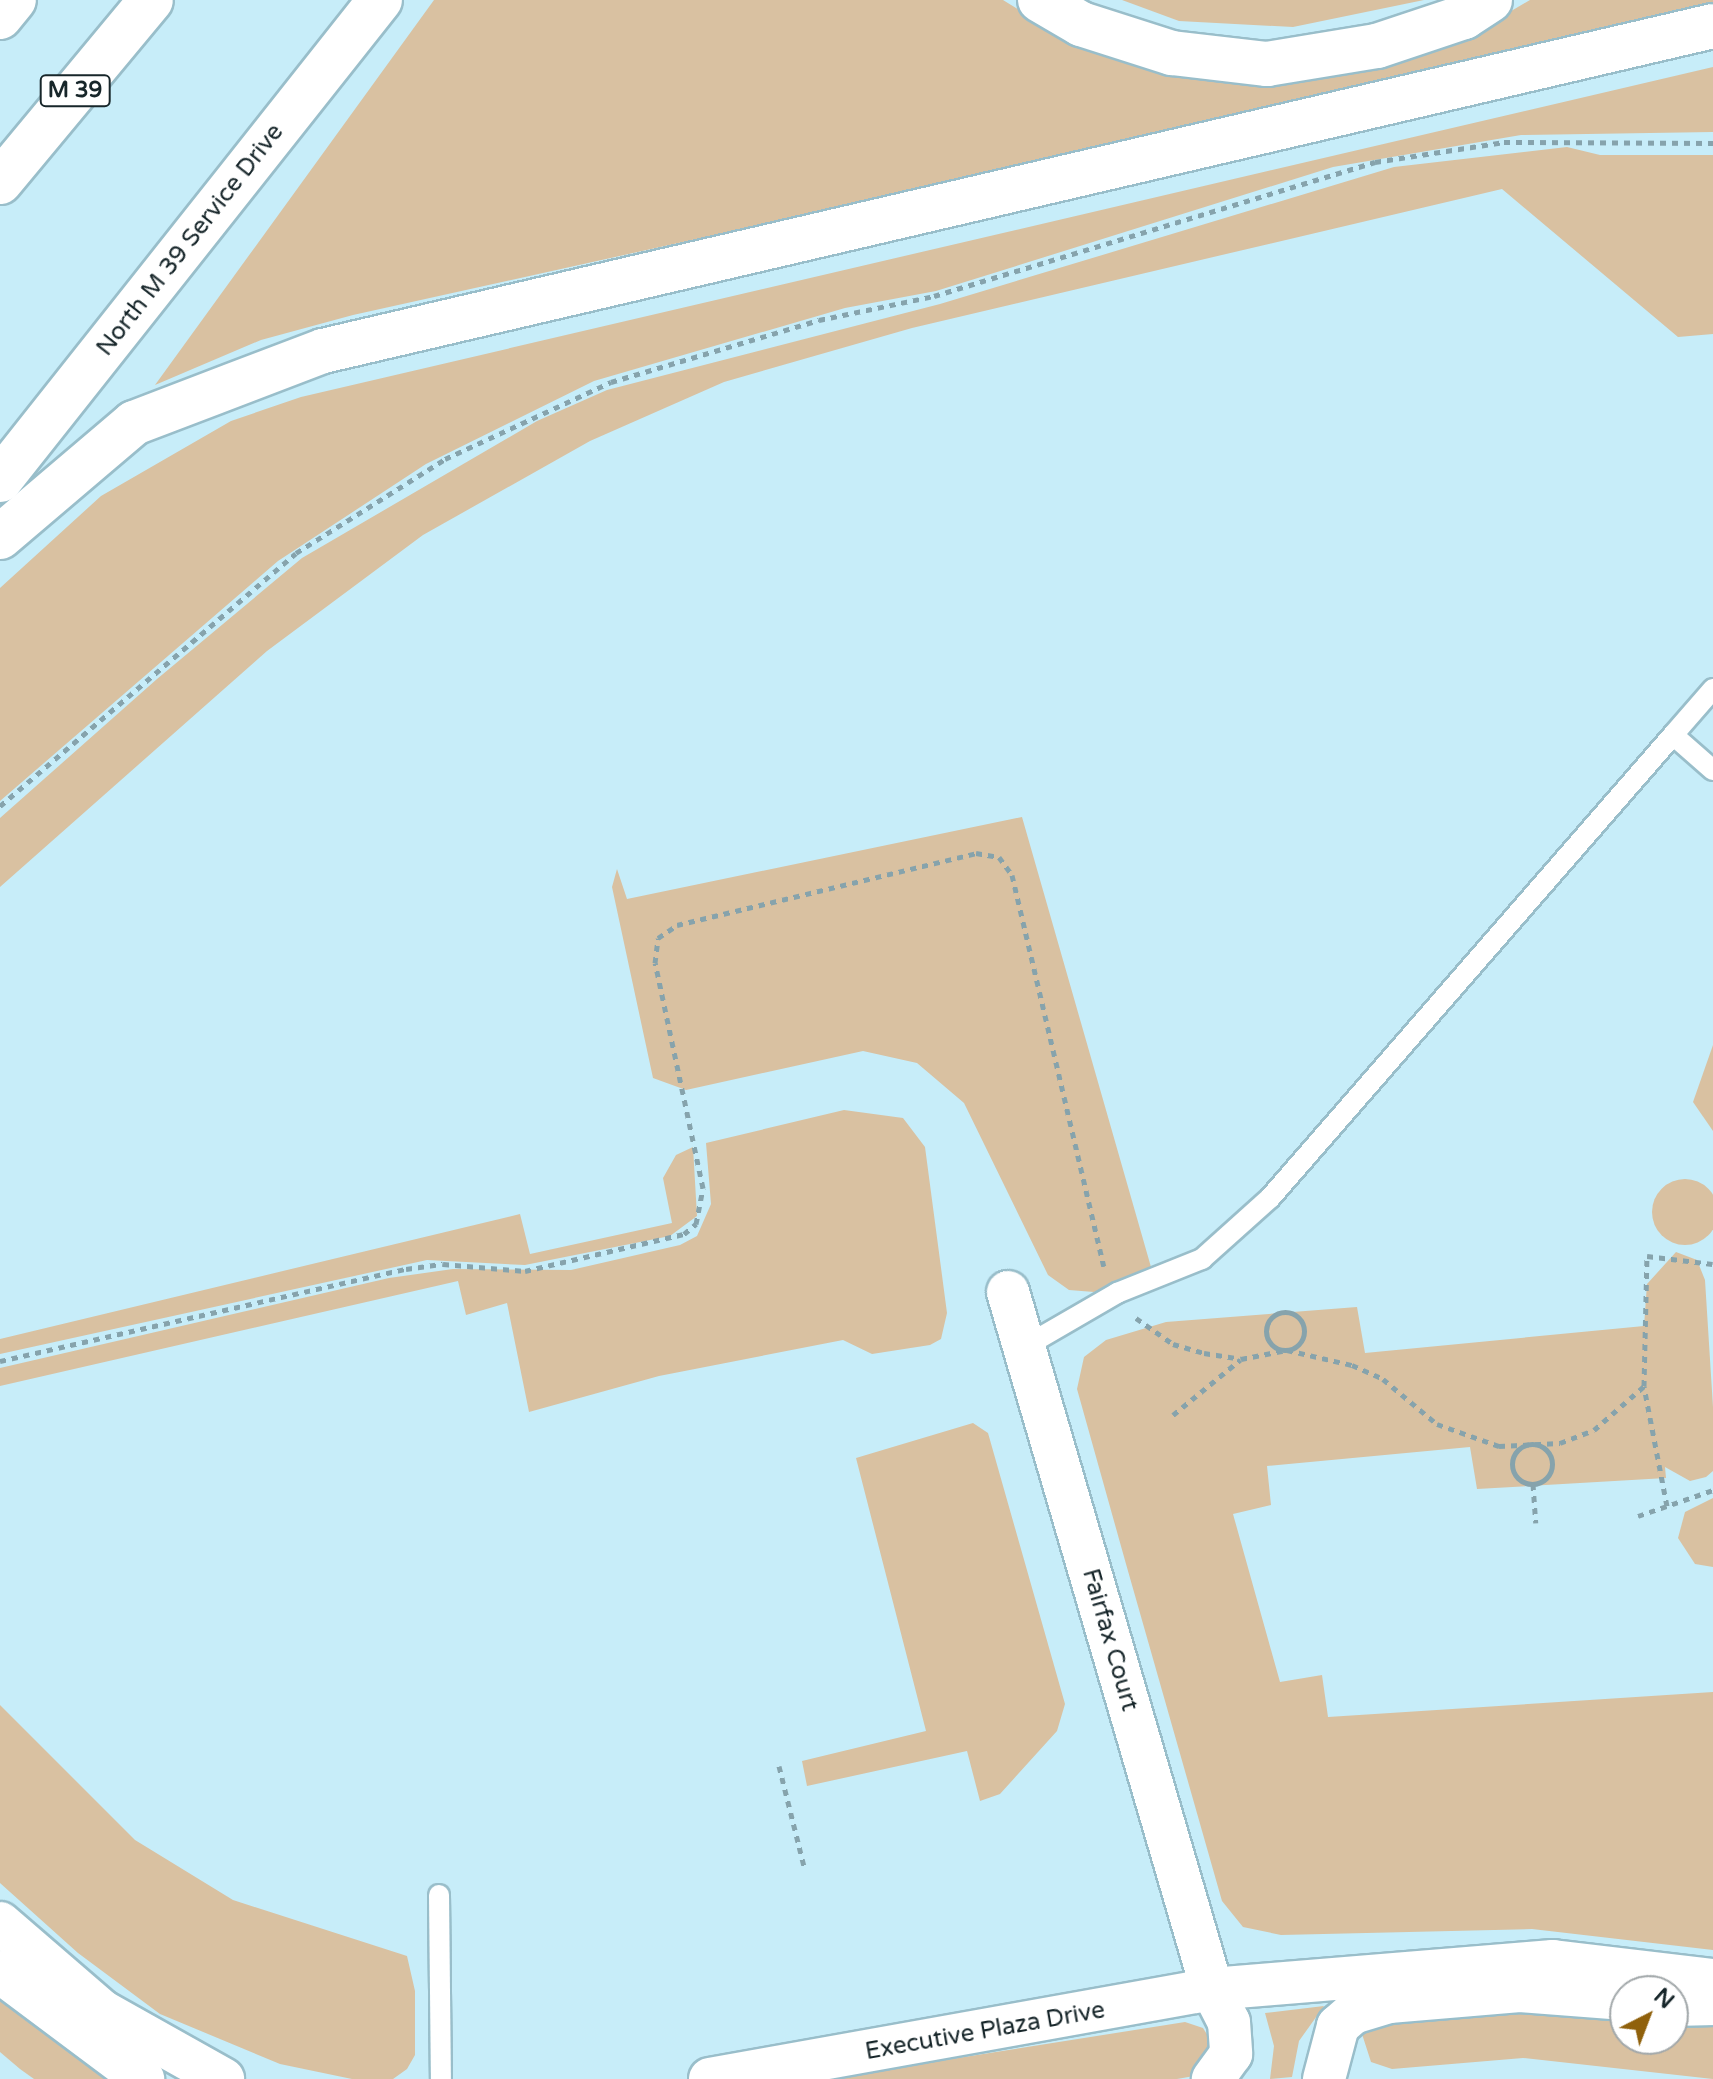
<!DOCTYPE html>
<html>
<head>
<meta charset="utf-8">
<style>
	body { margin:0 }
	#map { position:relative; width:1713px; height:2079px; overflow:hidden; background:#c7edf9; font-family:"Varela Round",sans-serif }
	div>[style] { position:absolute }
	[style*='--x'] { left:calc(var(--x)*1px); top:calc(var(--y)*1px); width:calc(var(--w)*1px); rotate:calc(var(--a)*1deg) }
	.green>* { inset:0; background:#d9c1a1 }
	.round { border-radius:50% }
	.path>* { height:5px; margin-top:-2.5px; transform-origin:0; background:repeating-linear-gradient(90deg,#86a3ac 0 6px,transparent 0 12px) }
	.path>.ring { margin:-2.5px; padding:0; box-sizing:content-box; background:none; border:5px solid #86a3ac; border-radius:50% }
	.roads { filter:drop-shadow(2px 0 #99beca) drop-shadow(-2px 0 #99beca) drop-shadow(0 2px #99beca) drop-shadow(0 -2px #99beca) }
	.lane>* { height:20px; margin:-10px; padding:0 10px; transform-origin:10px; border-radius:10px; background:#fff }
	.street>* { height:42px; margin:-21px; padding:0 21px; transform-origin:21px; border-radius:21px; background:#fff }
	.primary>* { height:44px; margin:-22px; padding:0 22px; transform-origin:22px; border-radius:22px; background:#fff }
	.highway>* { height:44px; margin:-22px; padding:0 22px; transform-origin:22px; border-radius:22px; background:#fff }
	span { translate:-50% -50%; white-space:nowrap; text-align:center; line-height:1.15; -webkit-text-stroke:8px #fff; paint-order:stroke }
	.shield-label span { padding:2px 6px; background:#fff; border:2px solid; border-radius:6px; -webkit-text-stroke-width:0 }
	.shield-label { font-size:22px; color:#17262a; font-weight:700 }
	.street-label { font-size:24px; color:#17262a }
	.north { position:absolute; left:1609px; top:1975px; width:80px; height:80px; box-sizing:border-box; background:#fff; border:2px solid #a2a8aa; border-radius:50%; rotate:42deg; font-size:22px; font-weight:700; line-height:32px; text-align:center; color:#17262a }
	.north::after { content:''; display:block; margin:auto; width:28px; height:36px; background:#90610c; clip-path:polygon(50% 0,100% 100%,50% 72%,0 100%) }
</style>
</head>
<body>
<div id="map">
	<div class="green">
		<div style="clip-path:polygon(434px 0,1003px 0,1049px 28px,1139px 63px,1496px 20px,1530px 0,1713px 0,1713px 14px,353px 315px,261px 340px,155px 385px)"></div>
		<div style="clip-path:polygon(1122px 0,1424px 0,1293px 27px,1179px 21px)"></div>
		<div style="clip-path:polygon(1713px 67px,1713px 132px,1521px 135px,1333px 167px,936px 291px,845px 308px,594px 381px,426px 464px,278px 561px,0 801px,0 588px,101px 496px,231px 421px,301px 397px)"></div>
		<div style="clip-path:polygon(1567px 147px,1600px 155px,1713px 155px,1713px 334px,1678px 337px,1502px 189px,912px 328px,724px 382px,590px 441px,423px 535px,267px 651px,0 887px,0 818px,157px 679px,302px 558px,537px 421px,607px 390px,940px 304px,1394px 167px)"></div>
		<div style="clip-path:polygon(1022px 817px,1153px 1274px,1094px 1292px,1069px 1290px,1048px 1275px,964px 1103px,917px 1063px,863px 1051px,686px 1090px,653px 1078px,612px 887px,617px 869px,627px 899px)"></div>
		<div style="clip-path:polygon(1713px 1045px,1713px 1131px,1693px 1102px)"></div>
		<div style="clip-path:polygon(844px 1110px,903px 1118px,925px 1147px,947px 1313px,941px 1339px,930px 1345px,872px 1354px,843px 1340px,659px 1376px,529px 1412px,507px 1303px,466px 1315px,458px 1281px,0 1386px,0 1368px,389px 1278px,453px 1269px,571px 1270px,680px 1245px,697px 1236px,711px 1204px,706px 1143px)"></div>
		<div style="clip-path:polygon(693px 1147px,697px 1216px,670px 1236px,525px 1265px,427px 1260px,0 1354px,0 1339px,520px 1214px,530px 1254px,672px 1223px,663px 1178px,676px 1155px)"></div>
		<div class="round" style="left:1652px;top:1179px;width:66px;height:66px"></div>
		<div style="clip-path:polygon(1676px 1252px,1697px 1260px,1705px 1280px,1713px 1407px,1713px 1471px,1706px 1477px,1690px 1481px,1665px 1467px,1666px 1478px,1477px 1489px,1470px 1447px,1267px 1466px,1271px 1505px,1233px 1514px,1280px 1682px,1322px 1675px,1328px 1717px,1713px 1692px,1713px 1950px,1532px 1929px,1281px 1935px,1243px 1927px,1222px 1901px,1126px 1564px,1077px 1389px,1084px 1357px,1106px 1340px,1166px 1322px,1357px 1307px,1365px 1353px,1644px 1326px,1647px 1284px)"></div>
		<div style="clip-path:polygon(973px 1423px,988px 1433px,1065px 1704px,1057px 1731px,1000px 1794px,980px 1801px,967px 1751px,807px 1786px,802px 1761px,926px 1731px,856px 1458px)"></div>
		<div style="clip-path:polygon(1713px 1498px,1713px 1567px,1695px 1564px,1678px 1538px,1685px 1512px)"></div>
		<div style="clip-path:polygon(0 1705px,135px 1840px,233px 1900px,407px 1956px,415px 1991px,415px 2055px,407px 2069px,393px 2079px,352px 2079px,280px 2064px,160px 2014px,78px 1953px,0 1883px)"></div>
		<div style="clip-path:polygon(0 1982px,132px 2079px,34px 2079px,20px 2069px,0 2052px)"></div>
		<div style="clip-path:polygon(1324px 2006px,1299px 2041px,1292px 2077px,1270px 2079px,1274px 2046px,1265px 2013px)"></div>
		<div style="clip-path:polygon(1625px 2009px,1625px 2039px,1673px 2039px,1673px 2015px,1713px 2020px,1713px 2079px,1523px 2058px,1392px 2069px,1371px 2062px,1362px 2034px,1387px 2013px)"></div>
		<div style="clip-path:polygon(1185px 2022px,1203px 2028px,1213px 2044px,1194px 2076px,1177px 2079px,826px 2079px)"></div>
	</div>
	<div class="path">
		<div style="--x:0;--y:806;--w:389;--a:-40.5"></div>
		<div style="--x:296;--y:553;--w:176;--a:-32.2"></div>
		<div style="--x:445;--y:459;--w:183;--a:-24.9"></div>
		<div style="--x:611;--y:382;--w:217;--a:-16.6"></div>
		<div style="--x:819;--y:320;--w:117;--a:-11.8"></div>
		<div style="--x:934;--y:296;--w:461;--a:-16.9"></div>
		<div style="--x:1375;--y:162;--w:131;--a:-8.8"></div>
		<div style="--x:1504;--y:142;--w:209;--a:0.3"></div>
		<div class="ring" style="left:1266px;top:1312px;width:33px;height:33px"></div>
		<div style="--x:1136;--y:1318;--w:45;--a:35.1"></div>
		<div style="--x:1173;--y:1344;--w:32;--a:16"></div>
		<div style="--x:1204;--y:1353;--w:37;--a:9"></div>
		<div style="--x:1241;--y:1359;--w:47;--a:-11.1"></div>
		<div style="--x:1287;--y:1350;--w:67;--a:13"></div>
		<div style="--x:1352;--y:1365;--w:34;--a:24"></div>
		<div style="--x:1383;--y:1379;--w:70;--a:39.8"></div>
		<div style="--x:1437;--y:1424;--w:66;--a:19.5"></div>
		<div style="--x:1499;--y:1446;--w:61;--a:-2.8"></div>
		<div style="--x:1560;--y:1443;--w:36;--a:-21"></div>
		<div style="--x:1594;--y:1430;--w:67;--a:-41.3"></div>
		<div style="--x:0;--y:1361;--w:416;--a:-12.8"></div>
		<div style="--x:406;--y:1269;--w:37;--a:-8"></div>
		<div style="--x:443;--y:1264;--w:82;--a:4.9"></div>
		<div style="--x:525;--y:1271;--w:163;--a:-13.1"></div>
		<div style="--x:684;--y:1234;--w:16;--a:-40"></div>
		<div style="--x:696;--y:1224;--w:37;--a:-79"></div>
		<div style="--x:703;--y:1188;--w:230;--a:-102"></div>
		<div style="--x:655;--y:963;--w:25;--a:-83"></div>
		<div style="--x:658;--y:938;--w:23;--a:-34"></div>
		<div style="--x:677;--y:925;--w:308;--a:-13.5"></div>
		<div style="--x:976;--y:853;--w:23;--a:10"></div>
		<div style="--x:999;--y:857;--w:22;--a:54"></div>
		<div style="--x:1012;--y:875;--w:402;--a:76.8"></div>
		<div style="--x:1173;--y:1415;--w:87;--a:-39.4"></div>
		<div class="ring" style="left:1512px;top:1444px;width:35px;height:35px"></div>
		<div style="--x:1533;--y:1484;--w:39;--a:86"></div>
		<div style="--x:1667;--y:1506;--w:122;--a:-100.9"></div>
		<div style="--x:1644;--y:1386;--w:130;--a:-88.7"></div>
		<div style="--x:1647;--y:1256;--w:66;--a:6.9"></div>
		<div style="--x:1638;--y:1516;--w:79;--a:-19.1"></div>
		<div style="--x:779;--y:1766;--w:103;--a:76"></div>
	</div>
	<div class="roads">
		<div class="lane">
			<div style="--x:1713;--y:689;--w:61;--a:131"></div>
			<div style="--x:1673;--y:735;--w:53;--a:41.2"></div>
			<div style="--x:1024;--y:1347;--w:108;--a:-30.1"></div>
			<div style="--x:1117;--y:1293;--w:92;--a:-21.8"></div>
			<div style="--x:1202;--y:1259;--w:91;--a:-41.9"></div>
			<div style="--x:1270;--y:1198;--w:614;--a:-48.96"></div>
			<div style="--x:439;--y:1895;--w:184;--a:89.4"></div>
		</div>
		<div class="street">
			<div style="--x:1008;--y:1292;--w:726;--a:73.69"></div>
			<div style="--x:1212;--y:1989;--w:37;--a:63"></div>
			<div style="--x:1229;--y:2022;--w:32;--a:86"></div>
			<div style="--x:1231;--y:2054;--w:31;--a:126"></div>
			<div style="--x:0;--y:1923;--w:135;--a:40.8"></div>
			<div style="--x:102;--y:2011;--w:139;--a:29.3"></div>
			<div style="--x:0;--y:1972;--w:179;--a:36.8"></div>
			<div style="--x:1673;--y:2005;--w:40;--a:-1.4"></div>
			<div style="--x:710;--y:2079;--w:510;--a:-10.16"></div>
			<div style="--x:1212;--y:1989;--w:342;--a:-4.7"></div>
			<div style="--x:1553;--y:1961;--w:161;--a:6.8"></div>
			<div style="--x:1324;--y:2079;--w:55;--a:-75.2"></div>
			<div style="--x:1338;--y:2026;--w:20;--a:-41"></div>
			<div style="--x:1353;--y:2013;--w:38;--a:-17"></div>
			<div style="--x:1389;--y:2002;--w:131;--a:-4.8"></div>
			<div style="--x:1520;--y:1991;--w:105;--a:4.4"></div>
		</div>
		<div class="primary">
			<div style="--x:1040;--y:0;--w:48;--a:30.3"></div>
			<div style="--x:1081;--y:24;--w:96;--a:17.7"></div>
			<div style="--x:1172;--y:53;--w:96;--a:6.6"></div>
			<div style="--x:1267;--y:64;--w:111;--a:-9.3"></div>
			<div style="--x:1377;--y:46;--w:92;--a:-18.4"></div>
			<div style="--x:1464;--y:17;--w:31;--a:-33"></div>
			<div style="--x:0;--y:480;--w:612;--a:-51.63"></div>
			<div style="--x:0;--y:537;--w:176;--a:-40.4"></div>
			<div style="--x:134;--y:423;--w:202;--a:-20.9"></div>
			<div style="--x:323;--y:351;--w:1427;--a:-13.16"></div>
		</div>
		<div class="highway">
			<div style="--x:0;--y:17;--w:22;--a:-51"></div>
			<div style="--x:0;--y:182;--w:236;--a:-50.3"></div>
		</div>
	</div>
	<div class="shield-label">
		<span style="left:75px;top:91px">M 39</span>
	</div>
	<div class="street-label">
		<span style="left:190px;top:240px;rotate:-52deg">North M 39 Service Drive</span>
		<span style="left:1110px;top:1640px;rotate:74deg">Fairfax Court</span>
		<span style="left:985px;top:2031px;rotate:-10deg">Executive Plaza Drive</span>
	</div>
	<div class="north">N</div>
</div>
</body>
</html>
